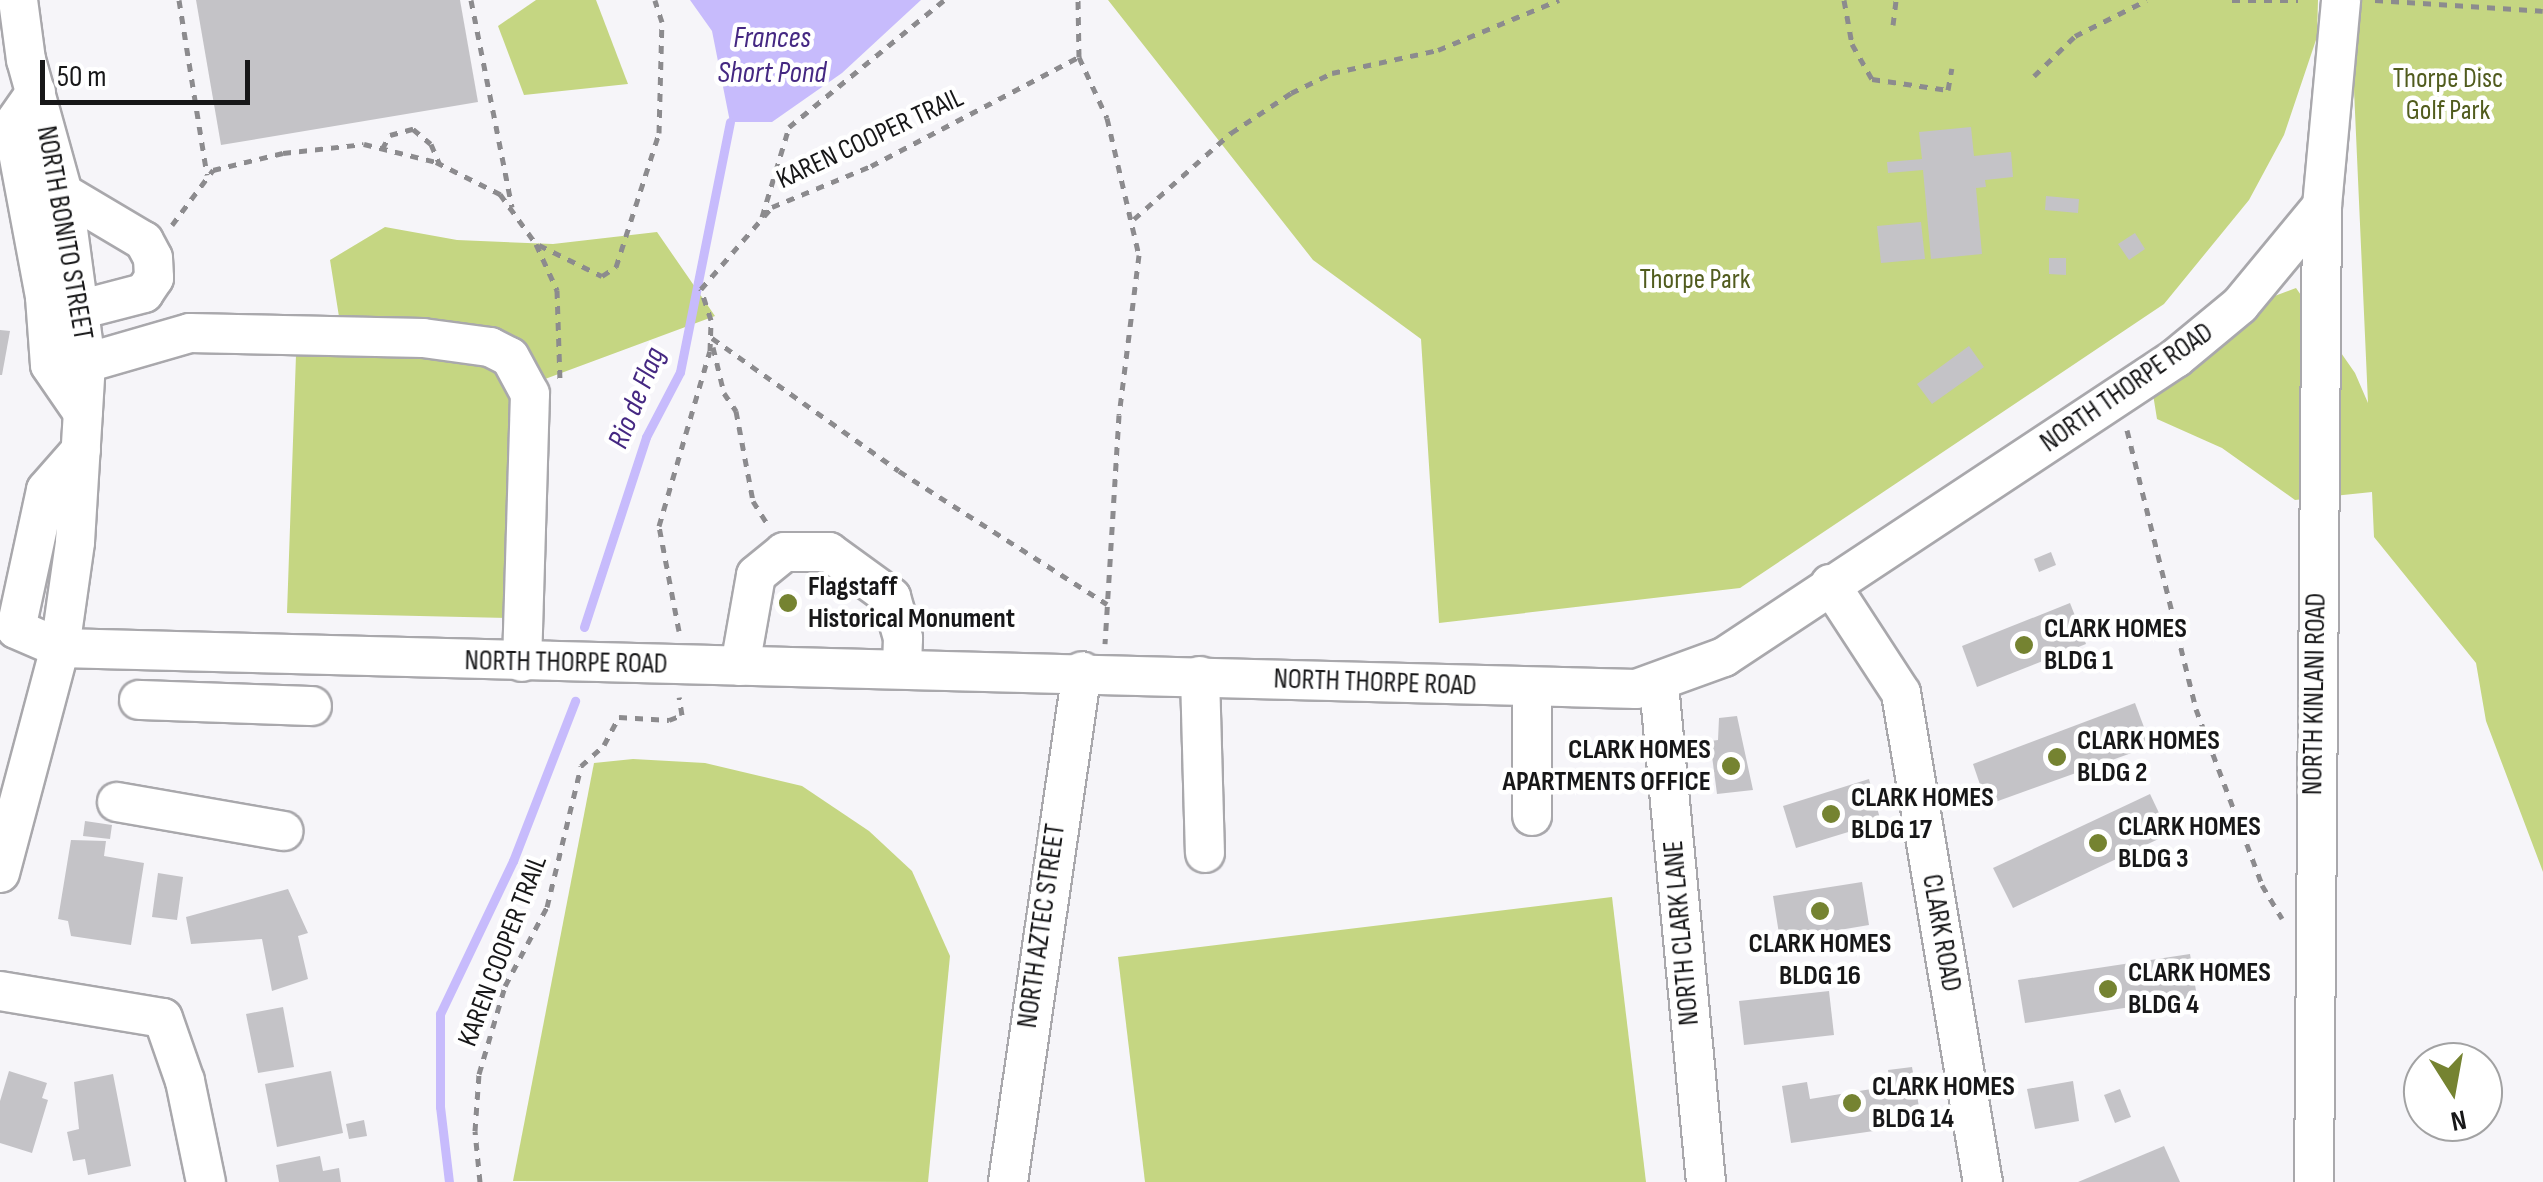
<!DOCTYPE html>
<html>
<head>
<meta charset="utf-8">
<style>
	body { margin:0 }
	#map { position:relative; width:2543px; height:1182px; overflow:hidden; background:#f6f5f9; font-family:"Sofia Sans Condensed",sans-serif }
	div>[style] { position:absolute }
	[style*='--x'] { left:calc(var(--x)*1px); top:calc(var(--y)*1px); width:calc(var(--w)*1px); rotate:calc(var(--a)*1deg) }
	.green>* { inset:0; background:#c5d682 }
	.water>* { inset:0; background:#c7bbfc }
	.stream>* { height:9px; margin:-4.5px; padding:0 4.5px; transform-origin:4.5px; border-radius:4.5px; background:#c7bbfc }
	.building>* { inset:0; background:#c4c3c7 }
	.path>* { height:5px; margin-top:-2.5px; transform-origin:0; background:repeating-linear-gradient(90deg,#8c8b8e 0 8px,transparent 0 16px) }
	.roads { filter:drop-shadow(2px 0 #a9a8ac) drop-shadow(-2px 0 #a9a8ac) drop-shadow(0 2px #a9a8ac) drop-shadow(0 -2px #a9a8ac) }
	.minor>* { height:38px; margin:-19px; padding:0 19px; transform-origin:19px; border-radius:19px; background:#fff }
	.dots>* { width:28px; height:28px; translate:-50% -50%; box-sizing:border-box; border:5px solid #fff; border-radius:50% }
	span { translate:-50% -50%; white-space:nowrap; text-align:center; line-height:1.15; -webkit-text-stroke:9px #fff; paint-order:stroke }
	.park-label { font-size:28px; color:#515c1e }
	.street-label { font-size:28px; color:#171718 }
	.poi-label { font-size:28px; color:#171718; font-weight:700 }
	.left { translate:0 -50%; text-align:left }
	.right { translate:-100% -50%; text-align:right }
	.water-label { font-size:30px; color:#452882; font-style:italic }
	.north { position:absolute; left:2403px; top:1042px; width:100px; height:100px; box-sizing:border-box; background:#fff; border:2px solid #a2a2a3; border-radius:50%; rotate:169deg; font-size:28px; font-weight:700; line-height:40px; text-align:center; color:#171718 }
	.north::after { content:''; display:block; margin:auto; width:35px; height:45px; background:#758331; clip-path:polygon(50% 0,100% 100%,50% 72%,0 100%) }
	.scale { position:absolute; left:40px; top:60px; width:210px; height:45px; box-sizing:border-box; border:5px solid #171718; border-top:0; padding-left:12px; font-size:30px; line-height:35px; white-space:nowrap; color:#171718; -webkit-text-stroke:8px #fff; paint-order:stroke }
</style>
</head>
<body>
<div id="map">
	<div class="green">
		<div style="clip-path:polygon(536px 0,596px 0,628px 84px,524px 95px,498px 26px)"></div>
		<div style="clip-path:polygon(1108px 0,2318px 0,2317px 37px,2284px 135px,2249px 200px,2164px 304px,1740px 588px,1439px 623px,1421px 339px,1313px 260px)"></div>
		<div style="clip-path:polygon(2350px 0,2543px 0,2543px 872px,2486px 721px,2476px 663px,2374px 537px,2372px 492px,2295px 500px,2222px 448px,2157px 419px,2147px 357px,2202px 323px,2296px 288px,2355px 373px,2368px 403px)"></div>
		<div style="clip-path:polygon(385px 227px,457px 240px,553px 244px,657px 232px,715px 316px,510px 392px,508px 618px,287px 613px,296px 355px,364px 354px,340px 323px,330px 260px)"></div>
		<div style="clip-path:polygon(633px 759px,705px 763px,802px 786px,869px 831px,912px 871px,950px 956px,928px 1182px,513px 1181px,594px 763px)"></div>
		<div style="clip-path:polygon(1612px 897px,1646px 1182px,1145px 1182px,1118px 957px)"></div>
	</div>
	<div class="water">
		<div style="clip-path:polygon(690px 0,921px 0,842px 73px,772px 122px,730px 122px,712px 31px)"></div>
	</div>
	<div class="stream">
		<div style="--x:584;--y:627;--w:200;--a:-71.9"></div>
		<div style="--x:646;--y:437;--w:73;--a:-62.4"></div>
		<div style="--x:680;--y:372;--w:255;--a:-78.7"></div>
		<div style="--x:449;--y:1182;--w:76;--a:-96.8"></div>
		<div style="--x:440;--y:1107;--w:93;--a:-90"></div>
		<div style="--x:440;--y:1014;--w:170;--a:-64.5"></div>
		<div style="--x:513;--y:861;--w:172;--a:-68.8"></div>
	</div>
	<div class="building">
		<div style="clip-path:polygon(196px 0,460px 0,478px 102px,221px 145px)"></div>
		<div style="clip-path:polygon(1971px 127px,1974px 156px,2011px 152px,2013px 177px,1985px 180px,1986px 187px,1976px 188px,1982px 254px,1931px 259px,1923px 170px,1888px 173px,1887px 162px,1922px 159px,1919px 132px)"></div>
		<div style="clip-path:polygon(2046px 196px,2079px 199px,2078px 213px,2045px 210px)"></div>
		<div style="clip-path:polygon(1921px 222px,1925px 259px,1881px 263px,1877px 226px)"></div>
		<div style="clip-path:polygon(2135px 233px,2145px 249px,2129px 260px,2118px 244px)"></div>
		<div style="clip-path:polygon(2049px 258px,2066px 258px,2066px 275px,2049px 274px)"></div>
		<div style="clip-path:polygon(0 330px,10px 331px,2px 375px,0 375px)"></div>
		<div style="clip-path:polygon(1969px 346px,1984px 367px,1932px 404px,1917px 384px)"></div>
		<div style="clip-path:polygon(2051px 552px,2056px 565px,2039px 572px,2034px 559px)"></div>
		<div style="clip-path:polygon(2070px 603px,2086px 644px,1977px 687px,1962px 646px)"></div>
		<div style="clip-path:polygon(2135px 703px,2151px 746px,1987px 805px,1973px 764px)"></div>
		<div style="clip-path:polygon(1737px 716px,1753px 790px,1717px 794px,1710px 741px,1718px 740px,1719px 718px)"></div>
		<div style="clip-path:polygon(1869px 779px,1881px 822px,1796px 848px,1783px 806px)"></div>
		<div style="clip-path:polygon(2150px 794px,2169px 834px,2013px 908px,1993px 868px)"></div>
		<div style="clip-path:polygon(85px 821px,112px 825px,110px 839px,83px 836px)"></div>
		<div style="clip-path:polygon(71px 840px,106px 841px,104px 856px,144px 863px,131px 945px,71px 936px,68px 921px,58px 919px)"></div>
		<div style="clip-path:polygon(158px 873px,183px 877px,177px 920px,152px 917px)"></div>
		<div style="clip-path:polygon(1862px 882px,1869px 925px,1780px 940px,1773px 896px)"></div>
		<div style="clip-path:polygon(288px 889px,308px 933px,298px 936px,308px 979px,272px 991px,262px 939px,191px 944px,186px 917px)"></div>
		<div style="clip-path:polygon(2190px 954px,2197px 997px,2025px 1023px,2018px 980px)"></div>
		<div style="clip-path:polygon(1829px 991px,1834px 1035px,1744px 1045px,1739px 1001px)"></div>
		<div style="clip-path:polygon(283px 1007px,294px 1067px,258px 1073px,246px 1014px)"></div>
		<div style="clip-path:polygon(1912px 1067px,1922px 1124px,1791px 1143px,1782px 1086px,1807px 1082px,1810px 1099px,1890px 1086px,1888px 1070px)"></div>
		<div style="clip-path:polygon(9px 1071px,47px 1083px,42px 1098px,48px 1100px,32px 1153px,0 1143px,0 1101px)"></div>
		<div style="clip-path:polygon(331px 1071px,343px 1133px,277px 1147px,265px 1084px)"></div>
		<div style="clip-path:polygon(113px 1074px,131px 1166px,88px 1175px,85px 1159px,73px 1161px,67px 1132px,79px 1129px,74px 1082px)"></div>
		<div style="clip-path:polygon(2073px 1081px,2079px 1121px,2035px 1129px,2027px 1089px)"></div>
		<div style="clip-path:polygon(2120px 1089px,2131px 1117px,2115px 1123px,2104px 1095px)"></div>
		<div style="clip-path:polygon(364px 1120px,367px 1136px,349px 1139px,346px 1124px)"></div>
		<div style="clip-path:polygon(2164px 1146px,2180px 1182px,2078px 1182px)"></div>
		<div style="clip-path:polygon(320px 1156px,323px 1171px,339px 1168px,341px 1182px,279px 1182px,276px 1165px)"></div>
	</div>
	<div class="path">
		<div style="--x:179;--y:0;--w:177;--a:80.9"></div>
		<div style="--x:471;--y:0;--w:211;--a:78.8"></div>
		<div style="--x:1844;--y:0;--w:45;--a:79.7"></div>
		<div style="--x:1852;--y:44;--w:40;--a:60.3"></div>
		<div style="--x:1872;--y:79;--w:77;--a:8.2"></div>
		<div style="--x:1948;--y:90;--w:22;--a:-80"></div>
		<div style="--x:2232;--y:0;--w:66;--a:0"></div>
		<div style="--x:2375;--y:0;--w:168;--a:3.7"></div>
		<div style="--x:1893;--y:25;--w:25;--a:-83"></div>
		<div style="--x:1079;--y:57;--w:67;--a:65.3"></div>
		<div style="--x:1107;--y:118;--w:141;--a:76.9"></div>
		<div style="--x:1139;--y:255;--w:161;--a:97.1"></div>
		<div style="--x:1119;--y:415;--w:229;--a:93.5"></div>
		<div style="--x:2034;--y:76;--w:57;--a:-44.3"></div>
		<div style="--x:2075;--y:36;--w:80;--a:-26.6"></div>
		<div style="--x:382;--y:149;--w:16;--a:-60"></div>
		<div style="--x:390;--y:135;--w:24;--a:-15"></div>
		<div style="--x:413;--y:129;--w:23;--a:40"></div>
		<div style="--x:431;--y:144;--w:21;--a:67"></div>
		<div style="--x:762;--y:217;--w:94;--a:-73.3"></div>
		<div style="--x:789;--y:127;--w:200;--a:-39.3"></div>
		<div style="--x:1134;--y:219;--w:130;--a:-41.6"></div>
		<div style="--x:1231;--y:133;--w:72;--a:-33.7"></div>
		<div style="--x:1291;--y:93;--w:46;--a:-26"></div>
		<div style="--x:1332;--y:73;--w:108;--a:-12.2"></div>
		<div style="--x:1438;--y:50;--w:131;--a:-22.5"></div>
		<div style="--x:172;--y:225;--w:69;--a:-53.3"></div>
		<div style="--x:213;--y:170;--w:72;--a:-13.7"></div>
		<div style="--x:283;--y:153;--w:81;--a:-6.3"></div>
		<div style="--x:364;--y:144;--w:74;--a:14"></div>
		<div style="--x:436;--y:162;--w:72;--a:26.6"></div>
		<div style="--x:500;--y:194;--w:62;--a:54.2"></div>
		<div style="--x:536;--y:244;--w:51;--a:65.5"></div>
		<div style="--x:557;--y:290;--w:92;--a:88.1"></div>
		<div style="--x:539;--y:245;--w:70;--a:26.2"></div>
		<div style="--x:602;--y:276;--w:17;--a:-33"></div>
		<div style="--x:616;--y:267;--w:141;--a:-72.2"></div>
		<div style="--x:659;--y:133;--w:111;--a:-88.5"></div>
		<div style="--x:662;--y:22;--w:23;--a:-108"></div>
		<div style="--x:712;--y:338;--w:229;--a:35.4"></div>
		<div style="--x:899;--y:471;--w:247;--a:32.6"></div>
		<div style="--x:713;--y:347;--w:47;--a:76.6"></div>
		<div style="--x:724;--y:393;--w:22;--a:56"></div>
		<div style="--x:736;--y:411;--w:92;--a:79.3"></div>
		<div style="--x:753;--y:501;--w:28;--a:58"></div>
		<div style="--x:2127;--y:430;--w:287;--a:76.1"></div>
		<div style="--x:2196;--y:709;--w:188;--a:69.4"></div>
		<div style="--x:2262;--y:885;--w:39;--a:59"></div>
		<div style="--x:679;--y:631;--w:107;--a:-100.8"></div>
		<div style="--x:659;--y:526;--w:182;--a:-73.8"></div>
		<div style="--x:710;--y:351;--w:31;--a:-88"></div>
		<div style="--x:711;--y:320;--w:33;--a:-108"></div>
		<div style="--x:701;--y:289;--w:108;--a:-49.1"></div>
		<div style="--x:772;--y:207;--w:107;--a:-22.5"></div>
		<div style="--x:871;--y:166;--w:235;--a:-27.7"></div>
		<div style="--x:1079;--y:57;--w:57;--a:-91"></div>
		<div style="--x:480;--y:1182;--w:51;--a:-95.6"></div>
		<div style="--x:475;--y:1131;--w:57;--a:-86"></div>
		<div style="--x:479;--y:1074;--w:92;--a:-73.5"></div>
		<div style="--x:505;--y:986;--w:89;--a:-62"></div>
		<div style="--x:547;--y:907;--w:145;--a:-76.4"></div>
		<div style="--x:581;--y:766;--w:31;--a:-42"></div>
		<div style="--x:604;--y:745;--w:32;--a:-62"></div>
		<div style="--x:619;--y:717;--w:50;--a:3.4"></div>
		<div style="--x:669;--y:720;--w:14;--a:-21"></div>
		<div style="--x:682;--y:715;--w:18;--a:-99"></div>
	</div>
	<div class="roads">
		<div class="minor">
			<div style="--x:36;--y:92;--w:35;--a:125"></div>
			<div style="--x:16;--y:121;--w:26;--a:88"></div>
			<div style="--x:17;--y:147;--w:153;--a:79.4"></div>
			<div style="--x:45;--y:297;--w:68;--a:85.8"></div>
			<div style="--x:50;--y:365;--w:58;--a:55.5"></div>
			<div style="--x:63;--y:193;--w:94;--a:30.7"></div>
			<div style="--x:144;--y:241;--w:19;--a:62"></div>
			<div style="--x:153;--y:258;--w:20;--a:87"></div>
			<div style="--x:154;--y:278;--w:18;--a:124"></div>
			<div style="--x:144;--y:293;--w:64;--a:165.5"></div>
			<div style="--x:86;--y:363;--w:108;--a:-16.1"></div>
			<div style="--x:190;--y:333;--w:233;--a:1.2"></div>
			<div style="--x:423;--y:338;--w:68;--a:7.7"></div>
			<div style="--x:490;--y:347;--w:22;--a:27"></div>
			<div style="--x:510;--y:357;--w:42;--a:61.6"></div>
			<div style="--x:530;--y:394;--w:268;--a:91.7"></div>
			<div style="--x:81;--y:450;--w:53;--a:131.2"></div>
			<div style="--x:46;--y:490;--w:142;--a:102.2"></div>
			<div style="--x:16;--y:629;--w:48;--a:23.4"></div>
			<div style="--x:60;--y:648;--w:1577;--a:1.49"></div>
			<div style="--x:1636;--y:689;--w:94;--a:-20"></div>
			<div style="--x:1724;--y:657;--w:542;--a:-33.48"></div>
			<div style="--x:2176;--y:358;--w:83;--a:-39.6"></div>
			<div style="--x:2240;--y:305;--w:129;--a:-50.4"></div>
			<div style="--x:2322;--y:206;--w:207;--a:-84.7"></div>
			<div style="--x:1830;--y:584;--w:130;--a:56.9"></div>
			<div style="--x:1901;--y:693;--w:496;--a:80.5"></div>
			<div style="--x:740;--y:666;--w:92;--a:-80"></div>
			<div style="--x:756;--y:575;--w:36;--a:-39"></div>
			<div style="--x:784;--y:552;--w:45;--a:0"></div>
			<div style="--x:829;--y:552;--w:77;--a:36"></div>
			<div style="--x:891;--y:597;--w:43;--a:73.7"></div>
			<div style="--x:903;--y:638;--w:31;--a:92"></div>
			<div style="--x:1200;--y:676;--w:177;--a:88.4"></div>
			<div style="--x:1659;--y:685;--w:499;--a:84.6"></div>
			<div style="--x:1532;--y:689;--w:127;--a:90"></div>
			<div style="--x:139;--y:700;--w:173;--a:2"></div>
			<div style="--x:117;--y:802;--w:169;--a:9.9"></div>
			<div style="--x:0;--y:873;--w:233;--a:-75.1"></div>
			<div style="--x:60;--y:648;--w:107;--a:-81.9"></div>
			<div style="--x:75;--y:542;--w:179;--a:-86.5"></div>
			<div style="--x:86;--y:363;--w:172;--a:-97.7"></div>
			<div style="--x:63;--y:193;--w:138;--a:-105.5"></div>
			<div style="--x:26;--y:60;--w:61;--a:-97.6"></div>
			<div style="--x:0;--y:991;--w:165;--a:9.4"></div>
			<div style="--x:163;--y:1018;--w:67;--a:70.8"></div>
			<div style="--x:185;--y:1081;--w:103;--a:78.3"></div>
			<div style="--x:1008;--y:1182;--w:516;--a:-81.76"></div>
			<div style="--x:2314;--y:1182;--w:976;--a:-89.53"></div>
		</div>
	</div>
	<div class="dots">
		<div style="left:788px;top:603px;background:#758331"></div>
		<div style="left:2024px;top:645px;background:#758331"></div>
		<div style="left:2057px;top:757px;background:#758331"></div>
		<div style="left:1731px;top:766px;background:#758331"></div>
		<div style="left:1831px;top:814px;background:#758331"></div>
		<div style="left:2098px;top:843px;background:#758331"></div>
		<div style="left:1820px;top:911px;background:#758331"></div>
		<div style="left:2108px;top:989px;background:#758331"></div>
		<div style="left:1852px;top:1103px;background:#758331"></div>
	</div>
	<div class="park-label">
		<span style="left:2448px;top:95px">Thorpe Disc<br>Golf Park</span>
		<span style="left:1695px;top:280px">Thorpe Park</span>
	</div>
	<div class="street-label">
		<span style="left:870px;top:139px;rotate:-25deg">KAREN COOPER TRAIL</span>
		<span style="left:64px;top:233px;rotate:80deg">NORTH BONITO STREET</span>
		<span style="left:2127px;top:388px;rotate:-35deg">NORTH THORPE ROAD</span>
		<span style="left:566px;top:663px;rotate:1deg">NORTH THORPE ROAD</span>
		<span style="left:1375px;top:683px;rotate:2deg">NORTH THORPE ROAD</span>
		<span style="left:2315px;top:694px;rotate:-89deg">NORTH KINLANI ROAD</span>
		<span style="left:1042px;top:926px;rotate:-82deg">NORTH AZTEC STREET</span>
		<span style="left:1682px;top:933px;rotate:-95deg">NORTH CLARK LANE</span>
		<span style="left:1941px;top:933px;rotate:80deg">CLARK ROAD</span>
		<span style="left:503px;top:951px;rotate:-69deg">KAREN COOPER TRAIL</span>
	</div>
	<div class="poi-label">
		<span class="left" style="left:808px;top:603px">Flagstaff<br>Historical Monument</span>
		<span class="left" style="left:2044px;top:645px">CLARK HOMES<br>BLDG 1</span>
		<span class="left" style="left:2077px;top:757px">CLARK HOMES<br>BLDG 2</span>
		<span class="right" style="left:1711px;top:766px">CLARK HOMES<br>APARTMENTS OFFICE</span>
		<span class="left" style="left:1851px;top:814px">CLARK HOMES<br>BLDG 17</span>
		<span class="left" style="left:2118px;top:843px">CLARK HOMES<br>BLDG 3</span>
		<span style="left:1820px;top:960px">CLARK HOMES<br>BLDG 16</span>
		<span class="left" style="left:2128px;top:989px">CLARK HOMES<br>BLDG 4</span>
		<span class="left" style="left:1872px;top:1103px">CLARK HOMES<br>BLDG 14</span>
	</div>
	<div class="water-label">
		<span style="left:772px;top:55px">Frances<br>Short Pond</span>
		<span style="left:637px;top:398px;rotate:-68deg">Rio de Flag</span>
	</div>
	<div class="north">N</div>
	<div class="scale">50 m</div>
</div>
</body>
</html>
